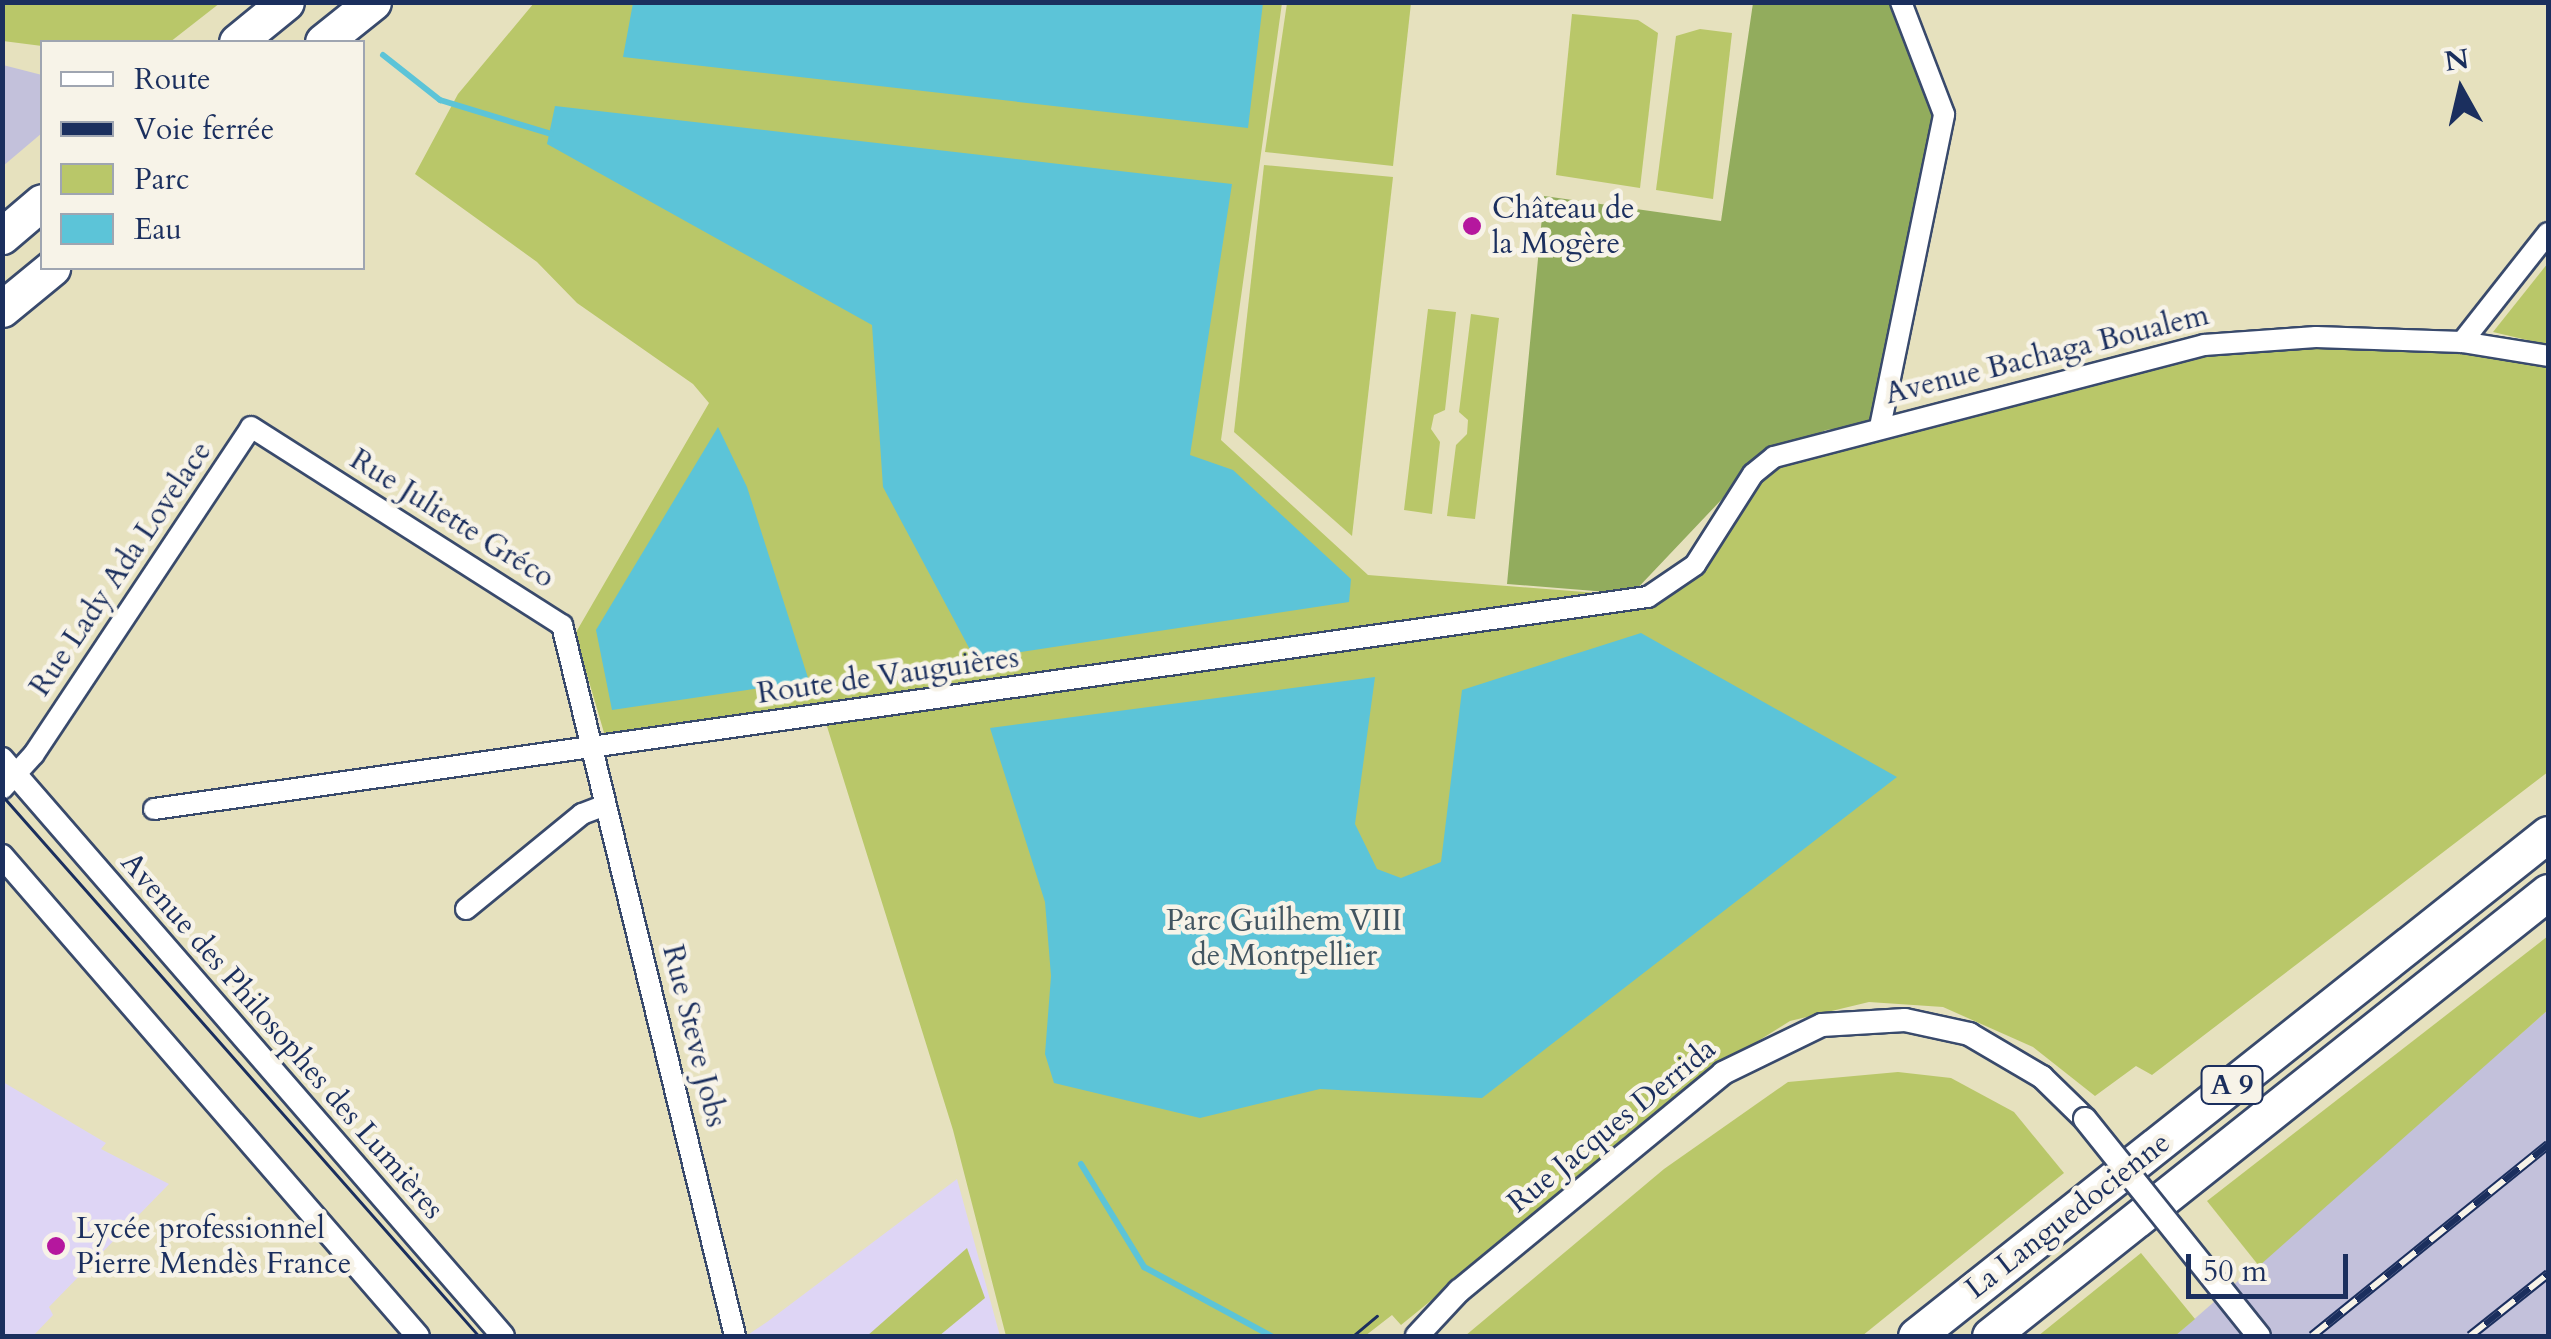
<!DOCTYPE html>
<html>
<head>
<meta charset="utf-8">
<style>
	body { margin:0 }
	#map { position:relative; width:2551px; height:1339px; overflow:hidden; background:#e6e1be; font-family:Cardo,serif }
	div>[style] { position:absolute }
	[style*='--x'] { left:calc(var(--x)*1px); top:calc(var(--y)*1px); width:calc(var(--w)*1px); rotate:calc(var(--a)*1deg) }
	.built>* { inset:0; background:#ded5f5 }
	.industrial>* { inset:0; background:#c3c1db }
	.green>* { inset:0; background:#b9c769 }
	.forest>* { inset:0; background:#92ac5d }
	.water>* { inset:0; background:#5cc4d8 }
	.stream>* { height:6px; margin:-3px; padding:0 3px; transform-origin:3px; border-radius:3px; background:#5cc4d8 }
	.roads { filter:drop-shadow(2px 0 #394a6c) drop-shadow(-2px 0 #394a6c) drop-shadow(0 2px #394a6c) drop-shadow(0 -2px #394a6c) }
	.minor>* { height:20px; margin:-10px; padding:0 10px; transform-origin:10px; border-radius:10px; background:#fff }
	.tertiary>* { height:22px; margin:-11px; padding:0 11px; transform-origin:11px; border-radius:11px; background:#fff }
	.motorway>* { height:35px; margin:-17.5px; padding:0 17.5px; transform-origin:17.5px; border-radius:17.5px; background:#fff }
	.tram>* { height:2.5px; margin:-1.25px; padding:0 1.25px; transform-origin:1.25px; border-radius:1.25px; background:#1b2f5e }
	.rail>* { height:10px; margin-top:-5px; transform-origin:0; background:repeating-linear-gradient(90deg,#f7f3e8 0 19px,#1b2f5e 0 38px); box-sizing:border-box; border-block:2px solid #1b2f5e }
	.bridges { filter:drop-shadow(2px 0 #394a6c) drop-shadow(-2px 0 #394a6c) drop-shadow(0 2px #394a6c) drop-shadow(0 -2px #394a6c) }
	.tertiary-bridge>* { height:22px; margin:-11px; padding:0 11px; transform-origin:11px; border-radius:11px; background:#fff }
	.dots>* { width:28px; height:28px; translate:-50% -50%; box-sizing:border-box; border:5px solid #f7f3e8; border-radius:50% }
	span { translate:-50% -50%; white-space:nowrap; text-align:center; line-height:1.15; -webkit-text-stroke:9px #f7f3e8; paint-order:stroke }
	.shield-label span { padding:2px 8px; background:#f7f3e8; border:2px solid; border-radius:8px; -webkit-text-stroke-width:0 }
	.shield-label { font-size:28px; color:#1b2f5e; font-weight:700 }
	.poi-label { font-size:30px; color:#1b2f5e }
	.left { translate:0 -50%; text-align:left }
	.street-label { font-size:30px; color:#1b2f5e }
	.park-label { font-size:30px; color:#425561 }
	.frame { position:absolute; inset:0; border:5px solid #1b2f5e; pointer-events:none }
	.legend { position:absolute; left:40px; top:40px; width:325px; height:230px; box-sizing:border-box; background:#f7f3e8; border:2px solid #9fa5b1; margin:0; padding:12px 18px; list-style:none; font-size:30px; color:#1b2f5e }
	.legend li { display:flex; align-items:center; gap:20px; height:50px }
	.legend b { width:50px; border:2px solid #9fa5b1 }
	.north { position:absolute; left:2411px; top:40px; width:100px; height:100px; -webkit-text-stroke:8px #f7f3e8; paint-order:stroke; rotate:352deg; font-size:28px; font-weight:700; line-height:40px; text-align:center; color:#1b2f5e }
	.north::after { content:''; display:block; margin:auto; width:35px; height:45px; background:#1b2f5e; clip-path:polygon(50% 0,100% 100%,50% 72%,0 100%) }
	.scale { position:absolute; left:2186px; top:1254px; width:162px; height:45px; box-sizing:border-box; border:5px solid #1b2f5e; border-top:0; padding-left:12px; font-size:30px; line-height:35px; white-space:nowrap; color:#1b2f5e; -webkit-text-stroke:8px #f7f3e8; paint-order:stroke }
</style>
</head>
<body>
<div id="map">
	<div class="built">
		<div style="clip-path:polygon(3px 1082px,106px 1143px,101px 1149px,169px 1184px,49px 1307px,53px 1315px,33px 1336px,3px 1336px)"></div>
		<div style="clip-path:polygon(957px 1179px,1000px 1336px,749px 1334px,767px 1322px)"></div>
	</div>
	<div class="industrial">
		<div style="clip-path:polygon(3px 65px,42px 75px,42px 133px,3px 166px)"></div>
		<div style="clip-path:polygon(2548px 1010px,2548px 1336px,2175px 1336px)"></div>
	</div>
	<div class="green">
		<div style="clip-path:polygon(3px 2px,220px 2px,220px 3px,170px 42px,42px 46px,3px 41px)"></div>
		<div style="clip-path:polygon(534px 3px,1282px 3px,1221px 440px,1368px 575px,1636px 596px,1682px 561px,1699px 569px,1774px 465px,2193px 357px,2327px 348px,2461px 351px,2548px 366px,2548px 772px,2152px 1075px,2136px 1066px,2095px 1096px,2033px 1047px,1943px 1007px,1869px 1002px,1790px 1021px,1723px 1063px,1401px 1325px,1392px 1315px,1365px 1336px,1006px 1336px,953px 1130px,820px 704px,605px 736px,575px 634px,709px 403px,693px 384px,577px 303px,537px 262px,415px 174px,458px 94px)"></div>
		<div style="clip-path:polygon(1287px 3px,1411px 3px,1393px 166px,1265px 152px)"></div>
		<div style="clip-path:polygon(1572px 14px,1638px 20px,1658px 33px,1640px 188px,1556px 175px)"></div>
		<div style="clip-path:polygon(1700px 29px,1732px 33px,1713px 199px,1656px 190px,1676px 36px)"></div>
		<div style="clip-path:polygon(1264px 165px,1393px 177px,1352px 536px,1234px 432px)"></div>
		<div style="clip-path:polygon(2548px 263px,2548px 345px,2493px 332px)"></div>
		<div style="clip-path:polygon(1428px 309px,1456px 312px,1445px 410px,1434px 415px,1431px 429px,1440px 442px,1432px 514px,1404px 510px)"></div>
		<div style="clip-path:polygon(1471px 314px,1499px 318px,1475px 519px,1447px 516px,1456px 445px,1467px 434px,1468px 420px,1459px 412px)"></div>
		<div style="clip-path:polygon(2548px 936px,2548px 1010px,2259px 1266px,2207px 1201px)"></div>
		<div style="clip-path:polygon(1898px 1072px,1951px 1078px,2014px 1112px,2064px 1173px,1862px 1336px,1465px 1336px,1664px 1169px,1788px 1082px)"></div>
		<div style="clip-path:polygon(967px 1248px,985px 1298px,939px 1336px,867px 1336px)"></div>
		<div style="clip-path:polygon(2141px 1253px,2195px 1319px,2175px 1336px,2038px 1336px)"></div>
	</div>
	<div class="forest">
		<div style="clip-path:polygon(1753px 3px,1901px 3px,1944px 114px,1881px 423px,1826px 430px,1761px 458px,1632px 594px,1507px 584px,1544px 196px,1721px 221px)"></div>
	</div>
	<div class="water">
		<div style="clip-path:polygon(633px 3px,633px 2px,1263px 3px,1248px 128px,623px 57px)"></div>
		<div style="clip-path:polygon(555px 106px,1232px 184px,1190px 455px,1233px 470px,1351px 579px,1349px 602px,975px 659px,883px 487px,872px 325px,547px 144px)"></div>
		<div style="clip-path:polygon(718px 427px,747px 487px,809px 681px,612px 710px,596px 630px)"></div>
		<div style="clip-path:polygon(1641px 633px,1897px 777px,1482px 1098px,1320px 1089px,1200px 1118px,1054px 1083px,1045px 1054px,1051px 976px,1045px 902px,990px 728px,1375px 677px,1355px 824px,1377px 869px,1401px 878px,1441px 862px,1462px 690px)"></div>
	</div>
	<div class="stream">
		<div style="--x:383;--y:55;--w:73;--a:38.3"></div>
		<div style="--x:440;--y:100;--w:116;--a:17"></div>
		<div style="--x:1081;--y:1164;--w:121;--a:58.5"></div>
		<div style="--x:1144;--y:1267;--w:145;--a:28.5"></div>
	</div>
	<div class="roads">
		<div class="minor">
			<div style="--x:2462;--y:342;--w:139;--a:-51.7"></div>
			<div style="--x:1880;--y:427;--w:319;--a:-78.4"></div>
			<div style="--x:1944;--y:114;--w:120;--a:-111"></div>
			<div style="--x:2;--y:789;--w:47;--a:-47.6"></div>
			<div style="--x:34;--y:754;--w:392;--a:-56.4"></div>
			<div style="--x:251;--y:427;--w:369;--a:32.5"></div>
			<div style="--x:562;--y:625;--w:732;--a:76.32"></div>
			<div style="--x:154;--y:809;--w:1509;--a:-8.08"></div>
			<div style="--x:1648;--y:597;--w:57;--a:-34.2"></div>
			<div style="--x:1695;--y:565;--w:108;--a:-57.5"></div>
			<div style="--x:1753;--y:474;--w:27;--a:-39"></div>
			<div style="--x:1774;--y:457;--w:444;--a:-14.6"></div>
			<div style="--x:2204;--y:345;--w:112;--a:-4.1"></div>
			<div style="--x:2316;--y:337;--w:146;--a:2"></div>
			<div style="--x:2462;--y:342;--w:87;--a:9.2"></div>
			<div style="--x:466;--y:909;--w:150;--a:-39.3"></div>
			<div style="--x:582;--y:814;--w:25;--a:-21"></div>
		</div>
		<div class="tertiary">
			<div style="--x:2;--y:759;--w:764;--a:49.03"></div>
			<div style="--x:2;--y:856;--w:635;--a:49.09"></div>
			<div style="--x:1417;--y:1336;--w:62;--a:-47"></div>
			<div style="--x:1459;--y:1291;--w:342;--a:-39.5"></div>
			<div style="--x:1723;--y:1073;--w:110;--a:-25.9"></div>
			<div style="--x:1822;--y:1025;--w:83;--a:-3.4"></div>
			<div style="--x:1905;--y:1020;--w:66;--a:12.3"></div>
			<div style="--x:1969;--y:1034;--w:85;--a:30.5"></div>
			<div style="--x:2042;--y:1077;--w:60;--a:44.3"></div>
		</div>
		<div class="motorway">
			<div style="--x:237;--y:42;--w:63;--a:-39.2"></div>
			<div style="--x:323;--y:42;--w:64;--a:-38.7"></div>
			<div style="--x:2;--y:236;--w:52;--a:-40.4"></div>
			<div style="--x:2;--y:309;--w:65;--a:-39.4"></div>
			<div style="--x:1916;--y:1336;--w:807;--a:-38.46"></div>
			<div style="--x:1990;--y:1336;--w:713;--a:-38.51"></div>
		</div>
	</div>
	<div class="tram">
		<div style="--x:2;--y:795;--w:721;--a:48.6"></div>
		<div style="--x:1353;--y:1336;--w:31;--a:-40"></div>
	</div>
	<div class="rail">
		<div style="--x:2312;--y:1336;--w:304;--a:-39"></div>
		<div style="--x:2470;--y:1336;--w:100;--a:-38.5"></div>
	</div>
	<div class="bridges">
		<div class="tertiary-bridge">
			<div style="--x:2085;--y:1119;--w:278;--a:51.3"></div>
		</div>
	</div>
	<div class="dots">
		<div style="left:1472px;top:226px;background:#b5179e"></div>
		<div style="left:56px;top:1246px;background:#b5179e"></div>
	</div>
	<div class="shield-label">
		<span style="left:2232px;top:1085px">A 9</span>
	</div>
	<div class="poi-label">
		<span class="left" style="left:1492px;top:226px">Château de<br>la Mogère</span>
		<span class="left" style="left:76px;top:1246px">Lycée professionnel<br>Pierre Mendès France</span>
	</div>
	<div class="street-label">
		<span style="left:2047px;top:355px;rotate:-14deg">Avenue Bachaga Boualem</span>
		<span style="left:452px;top:519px;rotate:32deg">Rue Juliette Gréco</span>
		<span style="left:121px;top:569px;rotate:-56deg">Rue Lady Ada Lovelace</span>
		<span style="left:888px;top:676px;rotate:-8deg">Route de Vauguières</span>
		<span style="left:282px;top:1036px;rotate:49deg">Avenue des Philosophes des Lumières</span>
		<span style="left:694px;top:1036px;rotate:76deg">Rue Steve Jobs</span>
		<span style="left:1612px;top:1126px;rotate:-39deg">Rue Jacques Derrida</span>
		<span style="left:2068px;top:1216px;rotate:-38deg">La Languedocienne</span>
	</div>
	<div class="park-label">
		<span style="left:1284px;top:938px">Parc Guilhem VIII<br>de Montpellier</span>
	</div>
	<div class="frame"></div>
	<ul class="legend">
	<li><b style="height:12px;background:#fff"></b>Route</li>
	<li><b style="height:12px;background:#1b2f5e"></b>Voie ferrée</li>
	<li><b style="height:28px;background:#b9c769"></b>Parc</li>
	<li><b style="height:28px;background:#5cc4d8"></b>Eau</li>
	</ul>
	<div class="north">N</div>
	<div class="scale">50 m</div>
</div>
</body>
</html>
